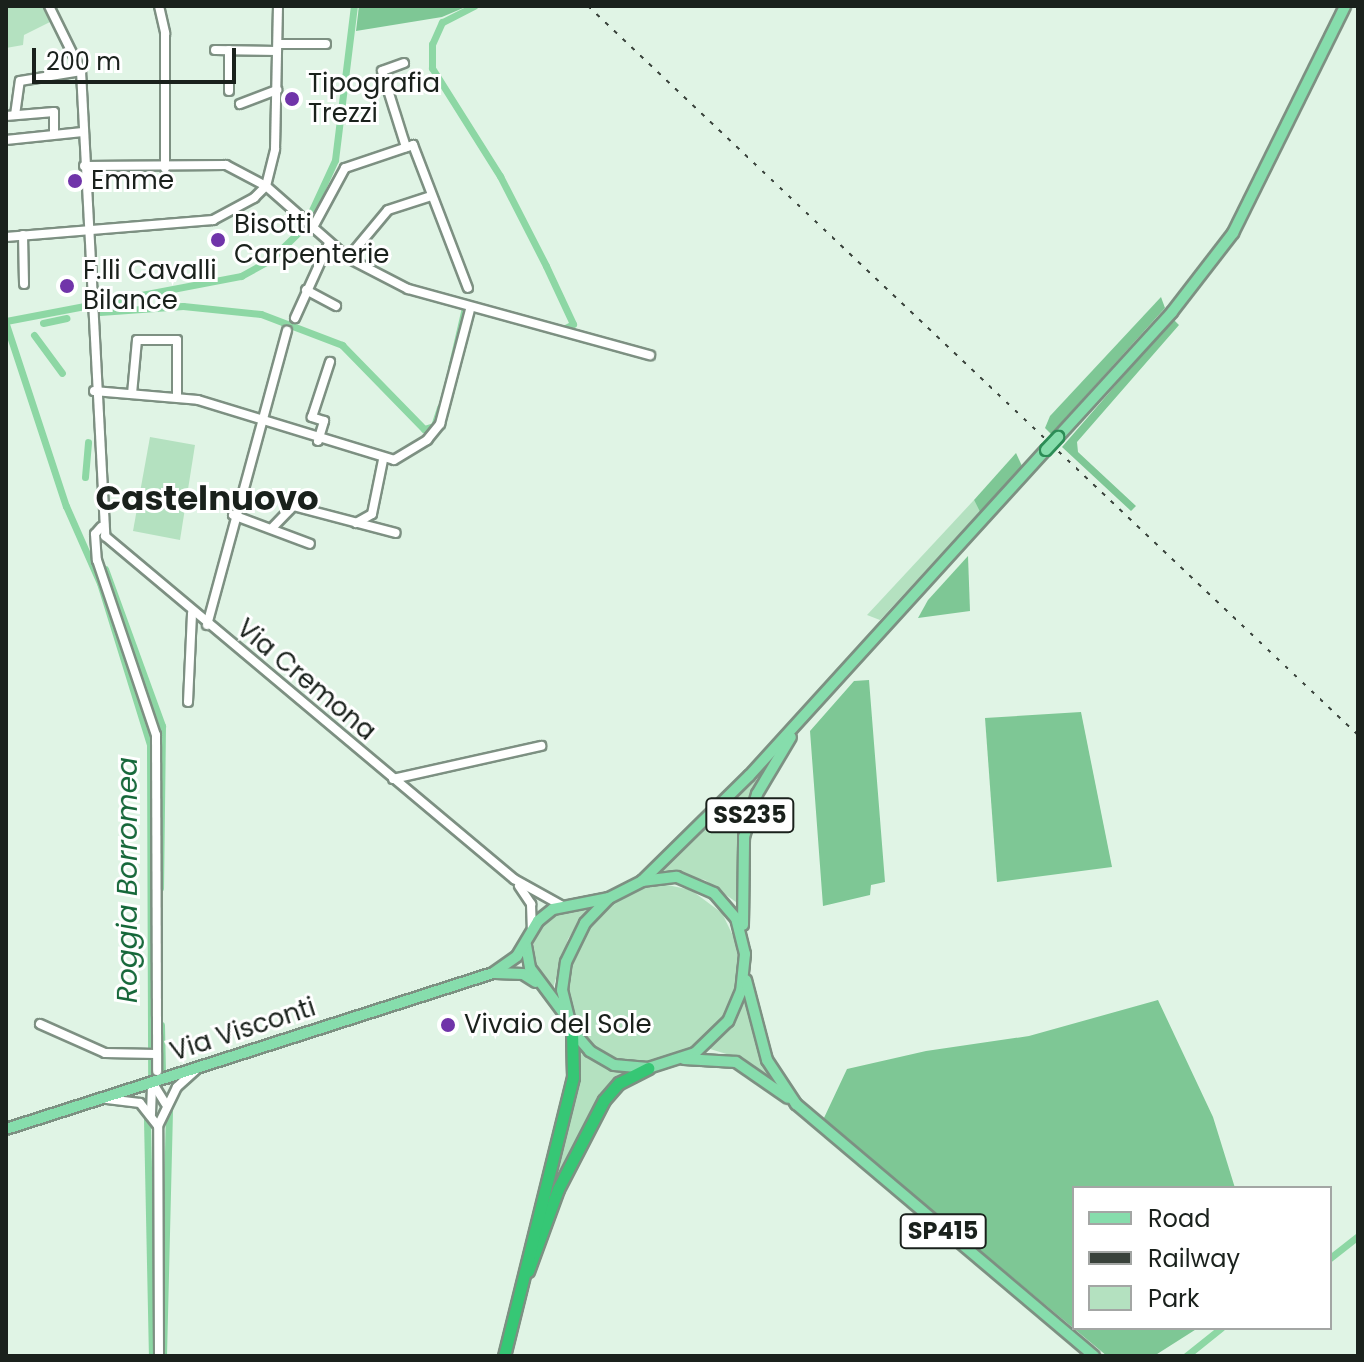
<!DOCTYPE html>
<html>
<head>
<meta charset="utf-8">
<style>
	body { margin:0 }
	#map { position:relative; width:1364px; height:1362px; overflow:hidden; background:#e0f4e5; font-family:Poppins,sans-serif }
	div>[style] { position:absolute }
	[style*='--x'] { left:calc(var(--x)*1px); top:calc(var(--y)*1px); width:calc(var(--w)*1px); rotate:calc(var(--a)*1deg) }
	.green>* { inset:0; background:#b4e1c0 }
	.forest>* { inset:0; background:#7ec795 }
	.canal>* { height:7px; margin:-3.5px; padding:0 3.5px; transform-origin:3.5px; border-radius:3.5px; background:#8dd7a4 }
	.roads { filter:drop-shadow(2px 0 #7d9082) drop-shadow(-2px 0 #7d9082) drop-shadow(0 2px #7d9082) drop-shadow(0 -2px #7d9082) }
	.minor>* { height:8px; margin:-4px; padding:0 4px; transform-origin:4px; border-radius:4px; background:#fff }
	.major>* { height:10px; margin:-5px; padding:0 5px; transform-origin:5px; border-radius:5px; background:#86ddac }
	.highway>* { height:11px; margin:-5.5px; padding:0 5.5px; transform-origin:5.5px; border-radius:5.5px; background:#36c775 }
	.rail>* { height:2px; margin-top:-1px; transform-origin:0; background:repeating-linear-gradient(90deg,#39423b 0 4px,transparent 0 12px) }
	.bridges { filter:drop-shadow(2px 0 #2c8d56) drop-shadow(-2px 0 #2c8d56) drop-shadow(0 2px #2c8d56) drop-shadow(0 -2px #2c8d56) }
	.major-bridge>* { height:10px; margin:-5px; padding:0 5px; transform-origin:5px; border-radius:5px; background:#86ddac }
	.dots>* { width:22px; height:22px; translate:-50% -50%; box-sizing:border-box; border:4px solid #fff; border-radius:50% }
	span { translate:-50% -50%; white-space:nowrap; text-align:center; line-height:1.15; -webkit-text-stroke:6px #fff; paint-order:stroke }
	.shield-label span { padding:2px 6px; background:#fff; border:2px solid; border-radius:6px; -webkit-text-stroke-width:0 }
	.shield-label { font-size:24px; color:#1a211c; font-weight:700 }
	.poi-label { font-size:26px; color:#1a211c }
	.left { translate:0 -50%; text-align:left }
	.street-label { font-size:26px; color:#1a211c }
	.water-label { font-size:28px; color:#156739; font-style:italic }
	.district-label { font-size:34px; color:#1a211c; font-weight:700 }
	.frame { position:absolute; inset:0; border:8px solid #1a211c; pointer-events:none }
	.legend { position:absolute; left:1072px; top:1186px; width:260px; height:144px; box-sizing:border-box; background:#fff; border:2px solid #a3a6a4; margin:0; padding:10px 14px; list-style:none; font-size:24px; color:#1a211c }
	.legend li { display:flex; align-items:center; gap:16px; height:40px }
	.legend b { width:40px; border:2px solid #a3a6a4 }
	.scale { position:absolute; left:32px; top:48px; width:204px; height:36px; box-sizing:border-box; border:4px solid #1a211c; border-top:0; padding-left:10px; font-size:24px; line-height:28px; white-space:nowrap; color:#1a211c; -webkit-text-stroke:6px #fff; paint-order:stroke }
</style>
</head>
<body>
<div id="map">
	<div class="green">
		<div style="clip-path:polygon(6px 6px,43px 6px,52px 21px,24px 35px,23px 45px,6px 48px)"></div>
		<div style="clip-path:polygon(150px 437px,195px 445px,180px 540px,133px 531px)"></div>
		<div style="clip-path:polygon(974px 500px,980px 512px,880px 620px,867px 615px)"></div>
		<div style="clip-path:polygon(754px 774px,757px 781px,738px 843px,736px 902px,705px 880px,663px 871px,662px 866px)"></div>
		<div style="clip-path:polygon(663px 884px,691px 890px,722px 913px,735px 940px,740px 973px,724px 1019px,683px 1057px,630px 1066px,602px 1056px,575px 1029px,567px 990px,571px 964px,576px 945px,609px 906px,637px 889px)"></div>
		<div style="clip-path:polygon(590px 905px,568px 939px,553px 988px,537px 974px,533px 939px,552px 914px)"></div>
		<div style="clip-path:polygon(745px 1002px,754px 1038px,769px 1076px,743px 1059px,710px 1049px)"></div>
		<div style="clip-path:polygon(582px 1051px,605px 1067px,627px 1073px,599px 1097px,548px 1200px)"></div>
	</div>
	<div class="forest">
		<div style="clip-path:polygon(359px 6px,468px 6px,442px 17px,356px 31px)"></div>
		<div style="clip-path:polygon(1161px 297px,1165px 308px,1051px 434px,1045px 428px,1050px 416px)"></div>
		<div style="clip-path:polygon(1173px 319px,1179px 325px,1077px 442px,1078px 452px,1136px 506px,1131px 511px,1062px 447px)"></div>
		<div style="clip-path:polygon(1016px 453px,1022px 466px,980px 512px,974px 500px)"></div>
		<div style="clip-path:polygon(968px 556px,970px 611px,918px 618px,928px 600px)"></div>
		<div style="clip-path:polygon(869px 680px,885px 882px,871px 885px,870px 895px,823px 906px,810px 731px,854px 681px)"></div>
		<div style="clip-path:polygon(1081px 712px,1112px 867px,997px 882px,985px 718px)"></div>
		<div style="clip-path:polygon(1158px 1000px,1213px 1117px,1235px 1188px,1074px 1188px,1074px 1328px,1198px 1328px,1154px 1356px,1107px 1356px,823px 1120px,847px 1069px,926px 1051px,1029px 1036px)"></div>
	</div>
	<div class="canal">
		<div style="--x:474;--y:6;--w:36;--a:153"></div>
		<div style="--x:442;--y:22;--w:24;--a:114"></div>
		<div style="--x:432;--y:44;--w:24;--a:90"></div>
		<div style="--x:432;--y:68;--w:128;--a:57.8"></div>
		<div style="--x:500;--y:176;--w:101;--a:62.9"></div>
		<div style="--x:546;--y:266;--w:64;--a:65"></div>
		<div style="--x:573;--y:324;--w:11;--a:153"></div>
		<div style="--x:307;--y:221;--w:67;--a:-65.3"></div>
		<div style="--x:335;--y:160;--w:155;--a:-83"></div>
		<div style="--x:99;--y:303;--w:145;--a:-10.8"></div>
		<div style="--x:241;--y:276;--w:33;--a:-29"></div>
		<div style="--x:270;--y:260;--w:43;--a:-44.1"></div>
		<div style="--x:100;--y:312;--w:83;--a:-4.1"></div>
		<div style="--x:183;--y:306;--w:78;--a:5.9"></div>
		<div style="--x:261;--y:314;--w:87;--a:20.9"></div>
		<div style="--x:342;--y:345;--w:117;--a:45.7"></div>
		<div style="--x:424;--y:429;--w:10;--a:-17"></div>
		<div style="--x:434;--y:426;--w:20;--a:-72"></div>
		<div style="--x:6;--y:321;--w:80;--a:-10.8"></div>
		<div style="--x:43;--y:323;--w:24;--a:-12"></div>
		<div style="--x:6;--y:324;--w:192;--a:71.8"></div>
		<div style="--x:66;--y:506;--w:84;--a:66.2"></div>
		<div style="--x:100;--y:583;--w:170;--a:72.8"></div>
		<div style="--x:150;--y:745;--w:331;--a:89.8"></div>
		<div style="--x:34;--y:335;--w:47;--a:53.6"></div>
		<div style="--x:451;--y:368;--w:67;--a:-77"></div>
		<div style="--x:85;--y:477;--w:35;--a:-85"></div>
		<div style="--x:105;--y:569;--w:167;--a:70"></div>
		<div style="--x:162;--y:726;--w:162;--a:90.7"></div>
		<div style="--x:161;--y:1025;--w:47;--a:88.8"></div>
		<div style="--x:147;--y:1120;--w:236;--a:88.8"></div>
		<div style="--x:1330;--y:1258;--w:36;--a:-38"></div>
		<div style="--x:163;--y:1356;--w:250;--a:-88.6"></div>
		<div style="--x:1186;--y:1356;--w:45;--a:-38.7"></div>
	</div>
	<div class="roads">
		<div class="minor">
			<div style="--x:49;--y:6;--w:72;--a:63.8"></div>
			<div style="--x:81;--y:71;--w:466;--a:87"></div>
			<div style="--x:105;--y:536;--w:534;--a:39.98"></div>
			<div style="--x:514;--y:879;--w:54;--a:29"></div>
			<div style="--x:159;--y:6;--w:28;--a:77"></div>
			<div style="--x:165;--y:33;--w:135;--a:90"></div>
			<div style="--x:278;--y:44;--w:48;--a:0"></div>
			<div style="--x:215;--y:50;--w:62;--a:0.9"></div>
			<div style="--x:404;--y:63;--w:23;--a:160"></div>
			<div style="--x:382;--y:71;--w:80;--a:72.5"></div>
			<div style="--x:229;--y:91;--w:41;--a:-90"></div>
			<div style="--x:240;--y:104;--w:40;--a:-21"></div>
			<div style="--x:15;--y:115;--w:34;--a:-82"></div>
			<div style="--x:20;--y:81;--w:62;--a:-9.3"></div>
			<div style="--x:6;--y:116;--w:48;--a:-4.8"></div>
			<div style="--x:54;--y:112;--w:22;--a:90"></div>
			<div style="--x:6;--y:140;--w:77;--a:-5.9"></div>
			<div style="--x:84;--y:166;--w:142;--a:-0.4"></div>
			<div style="--x:226;--y:165;--w:45;--a:27.7"></div>
			<div style="--x:266;--y:186;--w:109;--a:41.3"></div>
			<div style="--x:348;--y:258;--w:68;--a:27.3"></div>
			<div style="--x:408;--y:289;--w:251;--a:15.3"></div>
			<div style="--x:312;--y:229;--w:69;--a:-61.6"></div>
			<div style="--x:345;--y:168;--w:72;--a:-18.7"></div>
			<div style="--x:413;--y:145;--w:153;--a:69"></div>
			<div style="--x:23;--y:235;--w:49;--a:88.8"></div>
			<div style="--x:6;--y:237;--w:208;--a:-4.7"></div>
			<div style="--x:213;--y:220;--w:47;--a:-28.2"></div>
			<div style="--x:254;--y:198;--w:17;--a:-45"></div>
			<div style="--x:266;--y:186;--w:38;--a:-76"></div>
			<div style="--x:275;--y:149;--w:143;--a:-88.8"></div>
			<div style="--x:348;--y:258;--w:62;--a:-50.2"></div>
			<div style="--x:388;--y:210;--w:45;--a:-18"></div>
			<div style="--x:306;--y:290;--w:34;--a:28"></div>
			<div style="--x:295;--y:318;--w:82;--a:-65.6"></div>
			<div style="--x:94;--y:391;--w:104;--a:4.9"></div>
			<div style="--x:198;--y:400;--w:205;--a:17"></div>
			<div style="--x:394;--y:460;--w:39;--a:-31"></div>
			<div style="--x:427;--y:440;--w:21;--a:-51"></div>
			<div style="--x:440;--y:424;--w:118;--a:-75.3"></div>
			<div style="--x:132;--y:394;--w:54;--a:-84.7"></div>
			<div style="--x:137;--y:340;--w:40;--a:0"></div>
			<div style="--x:177;--y:340;--w:57;--a:90"></div>
			<div style="--x:318;--y:441;--w:21;--a:-73"></div>
			<div style="--x:324;--y:421;--w:13;--a:-162"></div>
			<div style="--x:312;--y:417;--w:58;--a:-71.9"></div>
			<div style="--x:233;--y:515;--w:82;--a:20.6"></div>
			<div style="--x:356;--y:523;--w:18;--a:-29"></div>
			<div style="--x:372;--y:514;--w:55;--a:-78.5"></div>
			<div style="--x:101;--y:527;--w:9;--a:131"></div>
			<div style="--x:95;--y:534;--w:26;--a:86"></div>
			<div style="--x:97;--y:560;--w:185;--a:71.4"></div>
			<div style="--x:156;--y:735;--w:336;--a:89.8"></div>
			<div style="--x:273;--y:527;--w:29;--a:-46"></div>
			<div style="--x:293;--y:506;--w:106;--a:14.7"></div>
			<div style="--x:207;--y:625;--w:305;--a:-74.8"></div>
			<div style="--x:188;--y:702;--w:89;--a:-87.4"></div>
			<div style="--x:393;--y:779;--w:152;--a:-12.6"></div>
			<div style="--x:519;--y:886;--w:22;--a:56"></div>
			<div style="--x:531;--y:904;--w:24;--a:88"></div>
			<div style="--x:40;--y:1024;--w:71;--a:24"></div>
			<div style="--x:105;--y:1053;--w:51;--a:1.1"></div>
			<div style="--x:152;--y:1082;--w:26;--a:58"></div>
			<div style="--x:107;--y:1099;--w:33;--a:7"></div>
			<div style="--x:140;--y:1103;--w:29;--a:52"></div>
			<div style="--x:151;--y:1114;--w:32;--a:-88"></div>
			<div style="--x:159;--y:1356;--w:230;--a:-90.2"></div>
			<div style="--x:158;--y:1126;--w:43;--a:-64"></div>
			<div style="--x:177;--y:1087;--w:25;--a:-42"></div>
		</div>
		<div class="major">
			<div style="--x:1058;--y:437;--w:169;--a:-47.6"></div>
			<div style="--x:1172;--y:312;--w:100;--a:-52.3"></div>
			<div style="--x:1233;--y:233;--w:253;--a:-63.7"></div>
			<div style="--x:677;--y:877;--w:40;--a:23.4"></div>
			<div style="--x:714;--y:893;--w:33;--a:49"></div>
			<div style="--x:736;--y:918;--w:37;--a:76"></div>
			<div style="--x:745;--y:954;--w:37;--a:96"></div>
			<div style="--x:741;--y:991;--w:33;--a:113"></div>
			<div style="--x:728;--y:1021;--w:46;--a:135.9"></div>
			<div style="--x:695;--y:1053;--w:49;--a:162.3"></div>
			<div style="--x:648;--y:1068;--w:34;--a:-175"></div>
			<div style="--x:614;--y:1065;--w:28;--a:-150"></div>
			<div style="--x:590;--y:1051;--w:28;--a:-131"></div>
			<div style="--x:572;--y:1030;--w:41;--a:-104"></div>
			<div style="--x:562;--y:990;--w:28;--a:-82"></div>
			<div style="--x:566;--y:962;--w:43;--a:-64"></div>
			<div style="--x:585;--y:923;--w:35;--a:-46"></div>
			<div style="--x:609;--y:898;--w:37;--a:-27"></div>
			<div style="--x:642;--y:881;--w:35;--a:-7"></div>
			<div style="--x:642;--y:881;--w:150;--a:-44.5"></div>
			<div style="--x:749;--y:776;--w:441;--a:-47.7"></div>
			<div style="--x:743;--y:925;--w:88;--a:-89.3"></div>
			<div style="--x:744;--y:837;--w:45;--a:-73.2"></div>
			<div style="--x:757;--y:794;--w:66;--a:-59.2"></div>
			<div style="--x:526;--y:945;--w:23;--a:80"></div>
			<div style="--x:530;--y:968;--w:59;--a:53.3"></div>
			<div style="--x:495;--y:973;--w:28;--a:2"></div>
			<div style="--x:523;--y:974;--w:15;--a:32"></div>
			<div style="--x:746;--y:980;--w:83;--a:75.3"></div>
			<div style="--x:767;--y:1060;--w:53;--a:56.6"></div>
			<div style="--x:796;--y:1104;--w:390;--a:40.2"></div>
			<div style="--x:684;--y:1059;--w:52;--a:3.3"></div>
			<div style="--x:736;--y:1062;--w:63;--a:34.7"></div>
			<div style="--x:6;--y:1129;--w:511;--a:-17.76"></div>
			<div style="--x:493;--y:973;--w:29;--a:-35"></div>
			<div style="--x:517;--y:956;--w:41;--a:-59"></div>
			<div style="--x:538;--y:921;--w:19;--a:-39"></div>
			<div style="--x:553;--y:909;--w:57;--a:-11.1"></div>
		</div>
		<div class="highway">
			<div style="--x:528;--y:1271;--w:87;--a:-69.9"></div>
			<div style="--x:558;--y:1189;--w:100;--a:-62.7"></div>
			<div style="--x:604;--y:1100;--w:23;--a:-49"></div>
			<div style="--x:619;--y:1083;--w:33;--a:-27"></div>
			<div style="--x:504;--y:1356;--w:287;--a:-76.1"></div>
			<div style="--x:573;--y:1077;--w:47;--a:-91.2"></div>
		</div>
	</div>
	<div class="rail">
		<div style="--x:588;--y:6;--w:1060;--a:43.43"></div>
	</div>
	<div class="bridges">
		<div class="major-bridge">
			<div style="--x:1046;--y:450;--w:18;--a:-47"></div>
		</div>
	</div>
	<div class="dots">
		<div style="left:292px;top:99px;background:#7034a9"></div>
		<div style="left:75px;top:181px;background:#7034a9"></div>
		<div style="left:218px;top:240px;background:#7034a9"></div>
		<div style="left:67px;top:286px;background:#7034a9"></div>
		<div style="left:448px;top:1025px;background:#7034a9"></div>
	</div>
	<div class="shield-label">
		<span style="left:750px;top:815px">SS235</span>
		<span style="left:943px;top:1231px">SP415</span>
	</div>
	<div class="poi-label">
		<span class="left" style="left:308px;top:99px">Tipografia<br>Trezzi</span>
		<span class="left" style="left:91px;top:181px">Emme</span>
		<span class="left" style="left:234px;top:240px">Bisotti<br>Carpenterie</span>
		<span class="left" style="left:83px;top:286px">F.lli Cavalli<br>Bilance</span>
		<span class="left" style="left:464px;top:1025px">Vivaio del Sole</span>
	</div>
	<div class="street-label">
		<span style="left:306px;top:680px;rotate:40deg">Via Cremona</span>
		<span style="left:243px;top:1030px;rotate:-18deg">Via Visconti</span>
	</div>
	<div class="water-label">
		<span style="left:128px;top:880px;rotate:-90deg">Roggia Borromea</span>
	</div>
	<div class="district-label">
		<span style="left:207px;top:499px">Castelnuovo</span>
	</div>
	<div class="frame"></div>
	<ul class="legend">
	<li><b style="height:10px;background:#86ddac"></b>Road</li>
	<li><b style="height:10px;background:#39423b"></b>Railway</li>
	<li><b style="height:22px;background:#b4e1c0"></b>Park</li>
	</ul>
	<div class="scale">200 m</div>
</div>
</body>
</html>
